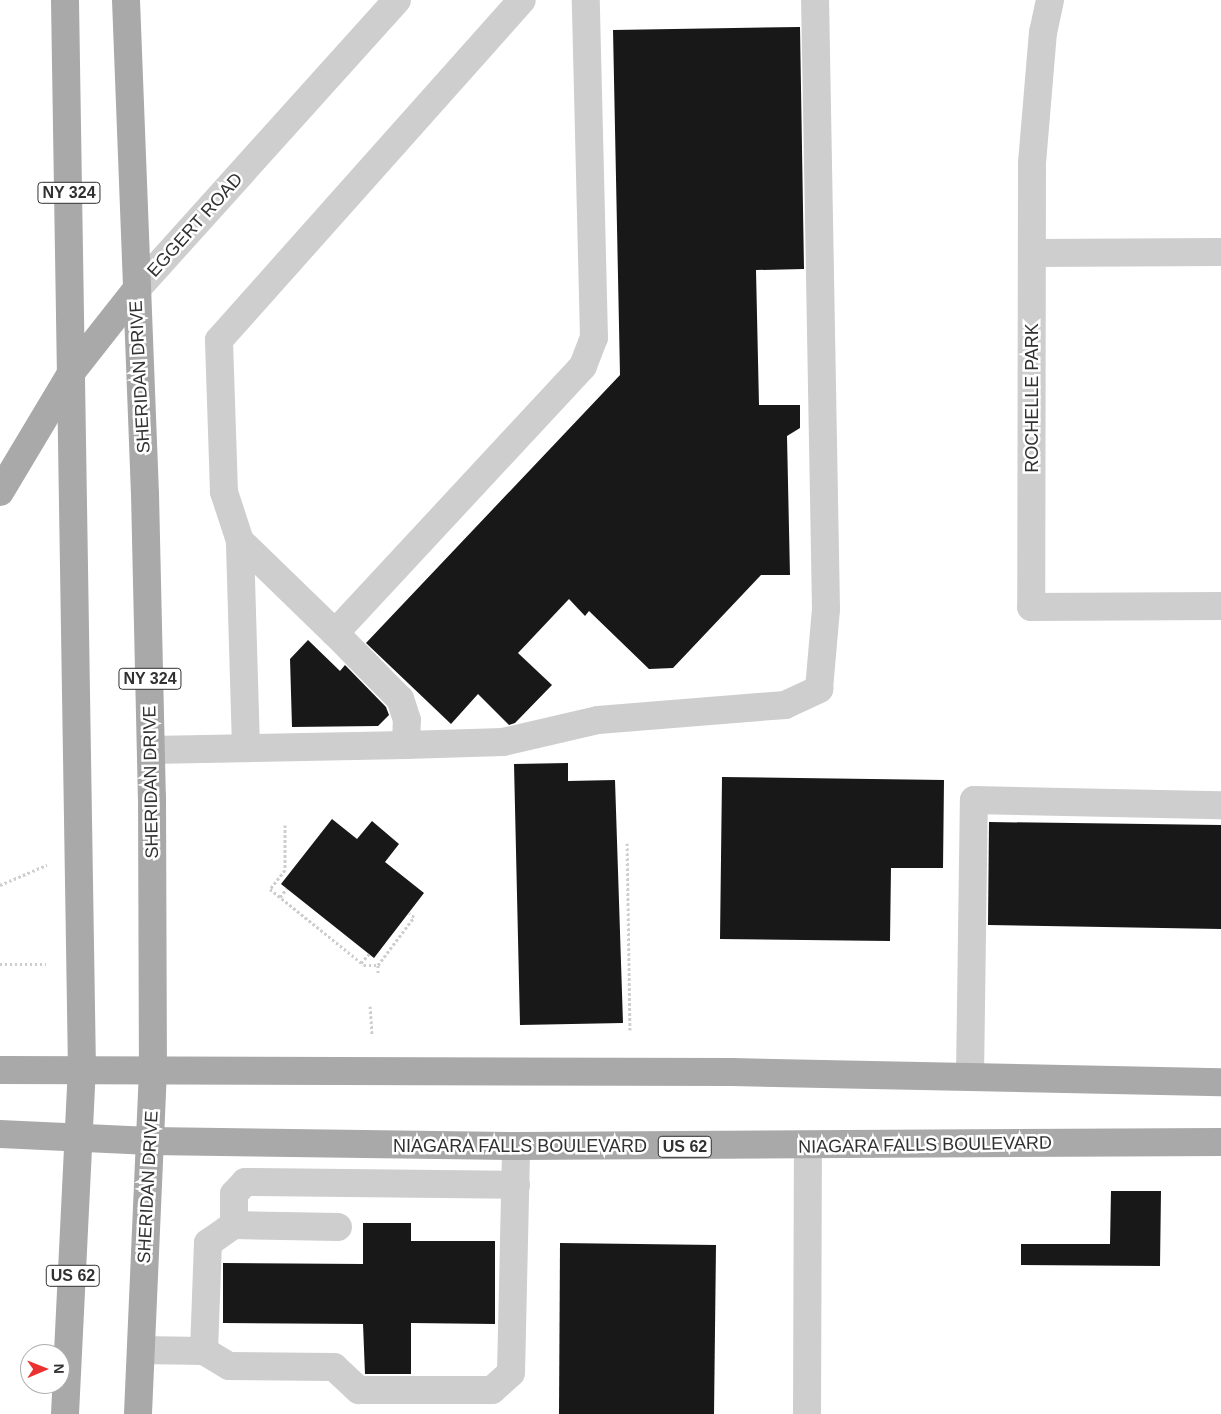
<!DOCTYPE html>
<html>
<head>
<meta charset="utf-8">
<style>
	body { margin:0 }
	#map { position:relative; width:1221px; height:1414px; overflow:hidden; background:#fff; font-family:Helvetica,sans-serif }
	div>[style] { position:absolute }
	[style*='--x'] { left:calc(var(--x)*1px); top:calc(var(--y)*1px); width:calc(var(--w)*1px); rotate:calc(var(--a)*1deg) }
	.building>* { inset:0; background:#181818 }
	.path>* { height:3px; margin-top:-1.5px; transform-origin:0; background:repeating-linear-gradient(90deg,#cecece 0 2.5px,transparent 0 5px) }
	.minor>* { height:28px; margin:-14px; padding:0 14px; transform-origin:14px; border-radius:14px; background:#cecece }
	.major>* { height:28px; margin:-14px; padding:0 14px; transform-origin:14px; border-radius:14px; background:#a9a9a9 }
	span { translate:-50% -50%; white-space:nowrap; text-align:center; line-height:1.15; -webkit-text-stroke:5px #fff; paint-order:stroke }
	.shield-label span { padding:1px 4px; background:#fff; border:1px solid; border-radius:4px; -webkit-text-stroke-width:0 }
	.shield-label { font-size:16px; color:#313131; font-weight:700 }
	.street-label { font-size:18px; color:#313131 }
	.north { position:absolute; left:20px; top:1344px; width:50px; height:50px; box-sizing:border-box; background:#fff; border:1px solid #adadad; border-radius:50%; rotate:89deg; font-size:14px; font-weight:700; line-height:20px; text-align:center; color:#313131 }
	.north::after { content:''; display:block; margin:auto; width:18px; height:22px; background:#eb312f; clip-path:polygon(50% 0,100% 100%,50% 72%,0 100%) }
</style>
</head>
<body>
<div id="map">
	<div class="building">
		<div style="clip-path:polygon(800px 27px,804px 269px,756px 270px,759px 405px,800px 405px,800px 428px,787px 436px,790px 575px,761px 575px,673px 668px,649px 669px,589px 611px,585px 616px,569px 599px,518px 653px,552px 685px,515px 723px,509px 725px,478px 694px,451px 724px,366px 643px,620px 375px,613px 30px)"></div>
		<div style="clip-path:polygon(308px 640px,340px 671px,345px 665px,386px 707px,389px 715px,378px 726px,292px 727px,290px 659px)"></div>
		<div style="clip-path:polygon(568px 763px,568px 781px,615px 780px,623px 1023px,520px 1025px,514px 764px)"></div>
		<div style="clip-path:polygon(722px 777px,944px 780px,943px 868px,891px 868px,890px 941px,720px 939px)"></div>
		<div style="clip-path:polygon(332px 819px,357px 839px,372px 821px,399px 844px,385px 862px,424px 893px,374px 958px,281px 884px)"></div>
		<div style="clip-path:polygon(989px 822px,1221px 825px,1221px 929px,988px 925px)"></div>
		<div style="clip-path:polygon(1111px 1191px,1161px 1191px,1160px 1266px,1021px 1265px,1021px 1244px,1110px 1244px)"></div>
		<div style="clip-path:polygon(363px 1223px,411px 1223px,411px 1241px,495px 1241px,495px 1324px,411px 1323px,411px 1374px,365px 1374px,363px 1324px,223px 1323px,223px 1263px,363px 1264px)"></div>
		<div style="clip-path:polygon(560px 1243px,716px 1245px,714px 1414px,559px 1414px)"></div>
	</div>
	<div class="path">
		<div style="--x:285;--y:825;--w:45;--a:90"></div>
		<div style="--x:285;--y:870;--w:24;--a:128"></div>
		<div style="--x:270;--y:889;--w:121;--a:39"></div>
		<div style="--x:364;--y:965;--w:14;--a:0"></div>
		<div style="--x:378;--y:965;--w:9;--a:90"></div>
		<div style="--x:627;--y:843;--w:187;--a:89.1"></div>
		<div style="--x:0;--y:885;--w:51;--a:-23.1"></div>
		<div style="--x:280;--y:897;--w:11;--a:-52"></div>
		<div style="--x:361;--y:963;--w:12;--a:-48"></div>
		<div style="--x:0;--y:964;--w:46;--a:0"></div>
		<div style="--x:378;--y:965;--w:60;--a:-53.1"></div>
		<div style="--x:414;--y:917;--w:6;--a:-141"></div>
		<div style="--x:370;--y:1006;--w:29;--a:86"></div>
	</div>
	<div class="minor">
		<div style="--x:1050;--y:0;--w:33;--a:102"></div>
		<div style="--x:1043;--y:32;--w:131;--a:94.8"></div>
		<div style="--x:1032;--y:163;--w:444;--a:90.1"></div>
		<div style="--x:1031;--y:607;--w:190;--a:-0.3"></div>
		<div style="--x:1032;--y:253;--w:189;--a:-0.3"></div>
		<div style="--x:136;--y:290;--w:390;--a:-48"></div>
		<div style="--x:240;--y:541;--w:132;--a:44.1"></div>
		<div style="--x:406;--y:745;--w:97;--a:-1.8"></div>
		<div style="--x:503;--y:742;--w:98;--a:-13"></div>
		<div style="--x:598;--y:720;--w:188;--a:-4.6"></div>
		<div style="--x:785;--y:705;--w:38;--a:-25"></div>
		<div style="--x:819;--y:689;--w:80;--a:-85"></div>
		<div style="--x:826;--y:609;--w:609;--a:-91.03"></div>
		<div style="--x:246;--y:747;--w:206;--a:-91.7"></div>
		<div style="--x:240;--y:541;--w:52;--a:-108.1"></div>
		<div style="--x:224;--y:492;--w:152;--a:-91.9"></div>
		<div style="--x:219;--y:340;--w:455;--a:-48.3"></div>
		<div style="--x:151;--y:750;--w:255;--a:-1.1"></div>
		<div style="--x:406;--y:745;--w:25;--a:-88"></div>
		<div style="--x:407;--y:720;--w:22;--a:-108"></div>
		<div style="--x:400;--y:699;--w:93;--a:-134.6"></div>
		<div style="--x:335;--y:633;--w:364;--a:-47.1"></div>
		<div style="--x:583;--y:366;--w:30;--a:-69"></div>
		<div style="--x:594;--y:338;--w:338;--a:-91.4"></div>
		<div style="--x:970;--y:1077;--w:277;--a:-89.2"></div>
		<div style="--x:974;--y:800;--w:247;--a:1.2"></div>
		<div style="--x:234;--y:1225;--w:31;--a:-90"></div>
		<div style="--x:234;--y:1194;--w:16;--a:-47"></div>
		<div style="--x:245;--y:1182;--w:271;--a:0.6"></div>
		<div style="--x:141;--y:1350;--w:63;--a:0.9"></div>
		<div style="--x:204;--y:1351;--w:29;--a:31"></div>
		<div style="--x:229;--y:1366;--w:105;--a:0.5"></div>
		<div style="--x:334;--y:1367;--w:34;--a:43"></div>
		<div style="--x:359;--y:1390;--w:133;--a:0"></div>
		<div style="--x:492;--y:1390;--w:25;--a:-42"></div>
		<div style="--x:511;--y:1373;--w:227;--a:-88.7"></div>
		<div style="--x:204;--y:1351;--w:108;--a:-87.9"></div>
		<div style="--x:208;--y:1243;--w:32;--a:-35"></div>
		<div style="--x:234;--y:1225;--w:104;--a:1.1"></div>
		<div style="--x:807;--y:1414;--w:267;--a:-89.8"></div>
	</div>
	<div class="major">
		<div style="--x:126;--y:0;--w:494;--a:87.8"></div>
		<div style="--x:145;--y:494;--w:303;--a:88.7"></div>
		<div style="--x:152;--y:797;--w:273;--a:89.8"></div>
		<div style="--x:153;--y:1070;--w:344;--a:92.5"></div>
		<div style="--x:0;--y:492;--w:142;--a:-59.1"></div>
		<div style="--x:73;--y:370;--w:102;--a:-51.8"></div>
		<div style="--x:0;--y:1070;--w:732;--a:0.16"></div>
		<div style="--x:732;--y:1072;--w:489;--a:1.2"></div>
		<div style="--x:0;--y:1134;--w:150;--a:2.7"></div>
		<div style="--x:150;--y:1141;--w:366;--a:0.8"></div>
		<div style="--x:516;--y:1146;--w:705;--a:-0.33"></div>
		<div style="--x:65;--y:1414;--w:343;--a:-87.2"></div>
		<div style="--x:82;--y:1071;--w:1071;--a:-90.91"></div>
	</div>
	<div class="shield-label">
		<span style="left:69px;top:193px">NY 324</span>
		<span style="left:150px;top:679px">NY 324</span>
		<span style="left:685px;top:1147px">US 62</span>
		<span style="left:73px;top:1276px">US 62</span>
	</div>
	<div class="street-label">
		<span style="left:195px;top:225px;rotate:-48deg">EGGERT ROAD</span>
		<span style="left:140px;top:377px;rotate:-93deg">SHERIDAN DRIVE</span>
		<span style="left:1032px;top:398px;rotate:-90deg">ROCHELLE PARK</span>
		<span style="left:151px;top:782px;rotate:-91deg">SHERIDAN DRIVE</span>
		<span style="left:925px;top:1145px;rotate:-1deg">NIAGARA FALLS BOULEVARD</span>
		<span style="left:520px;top:1146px">NIAGARA FALLS BOULEVARD</span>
		<span style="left:148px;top:1187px;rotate:-87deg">SHERIDAN DRIVE</span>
	</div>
	<div class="north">N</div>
</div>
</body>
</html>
